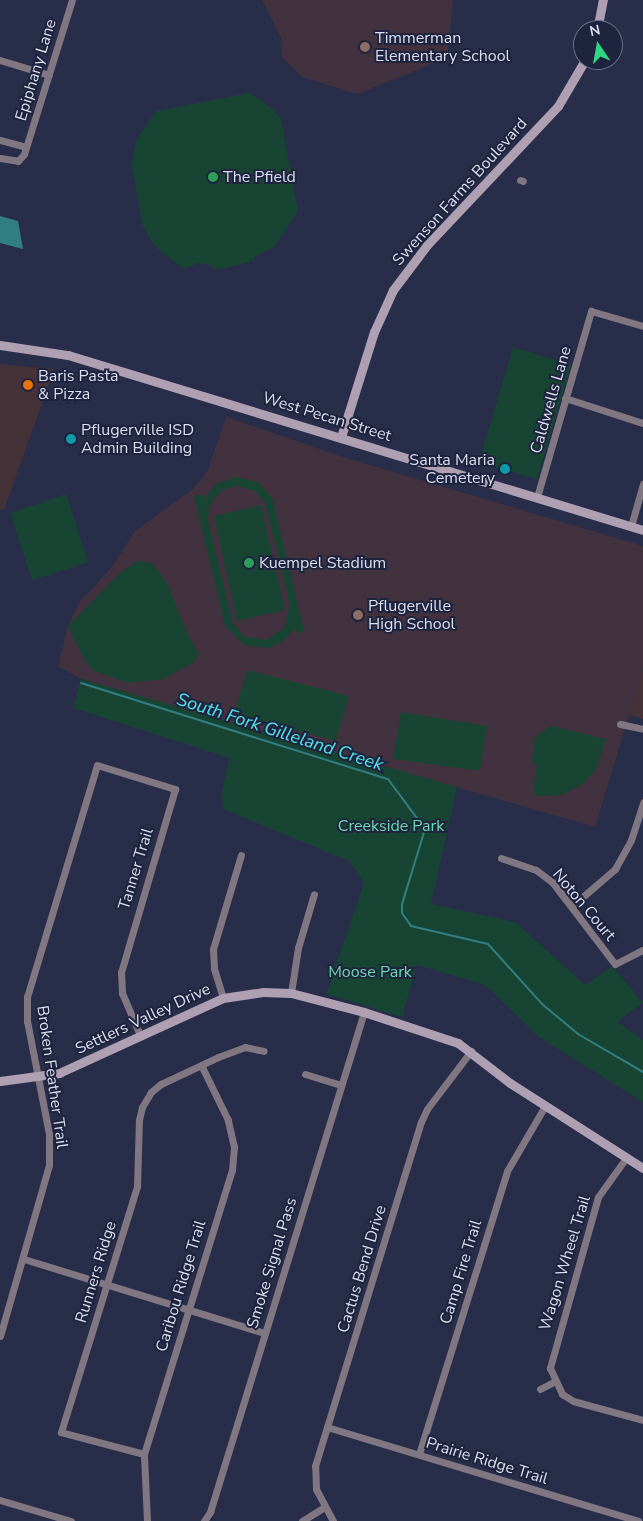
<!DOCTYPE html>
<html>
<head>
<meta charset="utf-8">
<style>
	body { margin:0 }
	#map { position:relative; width:643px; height:1521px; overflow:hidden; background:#282e49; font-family:"Nunito Sans",sans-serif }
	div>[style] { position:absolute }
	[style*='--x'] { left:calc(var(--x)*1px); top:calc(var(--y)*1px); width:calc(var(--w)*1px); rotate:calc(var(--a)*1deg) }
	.commercial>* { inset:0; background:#453239 }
	.education>* { inset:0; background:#42323f }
	.green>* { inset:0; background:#184533 }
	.water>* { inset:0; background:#317f82 }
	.stream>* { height:2px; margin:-1px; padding:0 1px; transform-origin:1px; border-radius:1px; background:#317f82 }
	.street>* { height:7px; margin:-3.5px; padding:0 3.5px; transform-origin:3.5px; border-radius:3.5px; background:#817783 }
	.secondary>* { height:9px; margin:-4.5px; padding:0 4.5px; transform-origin:4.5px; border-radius:4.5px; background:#af9fb3 }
	.dots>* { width:14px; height:14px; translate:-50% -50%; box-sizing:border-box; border:2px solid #1f243e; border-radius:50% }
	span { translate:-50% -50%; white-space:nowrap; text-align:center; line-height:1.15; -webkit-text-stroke:4px #1f243e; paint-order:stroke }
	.poi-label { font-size:16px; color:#dadff1 }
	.left { translate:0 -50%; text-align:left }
	.right { translate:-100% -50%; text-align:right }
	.street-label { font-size:16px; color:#dadff1 }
	.park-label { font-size:16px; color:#6adbad }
	.water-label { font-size:18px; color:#50e6ec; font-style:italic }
	.north { position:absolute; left:573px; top:20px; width:50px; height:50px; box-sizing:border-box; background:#1f243e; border:1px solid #6a6f86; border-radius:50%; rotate:348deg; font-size:14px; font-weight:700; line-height:20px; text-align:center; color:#dadff1 }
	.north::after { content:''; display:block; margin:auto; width:18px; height:22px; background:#2ed883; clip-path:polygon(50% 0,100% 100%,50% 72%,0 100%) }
</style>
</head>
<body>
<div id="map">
	<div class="commercial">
		<div style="clip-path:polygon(0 364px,54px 369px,4px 510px,0 510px)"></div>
		<div style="clip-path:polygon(643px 669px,643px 719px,629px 715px)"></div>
	</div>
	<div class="education">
		<div style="clip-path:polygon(262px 0,453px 0,447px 58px,357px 94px,302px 77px,282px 57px,281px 38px)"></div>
		<div style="clip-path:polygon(226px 417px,346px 458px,643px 546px,643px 669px,595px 827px,81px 679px,58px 666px,68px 626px,79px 603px,112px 567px,135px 531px,193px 489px,208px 470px)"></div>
	</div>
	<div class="green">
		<div style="clip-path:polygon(250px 93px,271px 108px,281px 119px,298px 211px,274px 247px,254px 257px,255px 261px,225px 268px,213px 269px,212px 265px,197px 263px,185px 269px,156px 248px,143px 226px,132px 166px,136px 141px,156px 111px)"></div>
		<div style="clip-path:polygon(513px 347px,571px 365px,537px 479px,479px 462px)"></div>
		<div style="clip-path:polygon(evenodd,235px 477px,258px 482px,273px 499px,304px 631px,296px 633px,295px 628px,282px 642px,268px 648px,244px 645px,225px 626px,194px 496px,202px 494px,204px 499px,216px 484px,235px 477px,237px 486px,255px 491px,265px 503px,290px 605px,284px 628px,266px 640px,245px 637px,233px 623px,208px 520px,209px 508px,215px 497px,225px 489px,237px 486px)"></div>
		<div style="clip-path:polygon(66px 494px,88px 562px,32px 580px,10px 513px)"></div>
		<div style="clip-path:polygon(261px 505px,285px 610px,237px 621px,214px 516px)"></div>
		<div style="clip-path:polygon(138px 561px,152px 563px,167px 583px,186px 631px,199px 654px,193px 663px,163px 679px,128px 683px,94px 671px,85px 661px,68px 626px,121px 572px)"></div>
		<div style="clip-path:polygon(247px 670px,349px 696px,336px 741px,234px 715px)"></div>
		<div style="clip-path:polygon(81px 679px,457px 787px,431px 904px,515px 922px,585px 985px,612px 967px,643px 1002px,617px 1022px,643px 1040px,643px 1102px,539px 1037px,485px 985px,417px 965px,402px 1017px,326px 994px,364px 883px,349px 861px,223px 809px,222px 792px,230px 758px,73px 708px)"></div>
		<div style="clip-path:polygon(401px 712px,487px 726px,480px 771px,393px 759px)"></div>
		<div style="clip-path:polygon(551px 726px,606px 739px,597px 768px,582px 785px,560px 795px,538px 796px,533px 792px,537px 766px,532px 760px,535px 737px)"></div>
	</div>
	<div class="water">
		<div style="clip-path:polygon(0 216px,18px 221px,23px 249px,0 243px)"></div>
	</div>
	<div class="stream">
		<div style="--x:81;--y:683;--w:322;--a:17.4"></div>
		<div style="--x:388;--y:779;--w:62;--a:53.5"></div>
		<div style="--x:425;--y:829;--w:78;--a:107"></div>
		<div style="--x:402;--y:904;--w:9;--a:90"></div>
		<div style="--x:402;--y:913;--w:16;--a:55"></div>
		<div style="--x:411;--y:926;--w:79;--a:13.2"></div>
		<div style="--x:488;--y:944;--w:81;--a:48"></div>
		<div style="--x:542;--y:1004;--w:47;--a:39.8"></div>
		<div style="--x:578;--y:1034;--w:75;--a:30.3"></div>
	</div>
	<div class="street">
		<div style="--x:0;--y:60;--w:51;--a:17"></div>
		<div style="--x:0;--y:140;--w:27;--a:15"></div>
		<div style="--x:0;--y:158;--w:18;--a:9"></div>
		<div style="--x:18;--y:161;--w:9;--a:-49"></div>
		<div style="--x:24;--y:154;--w:161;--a:-72.7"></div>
		<div style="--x:520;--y:180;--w:3;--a:18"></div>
		<div style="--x:565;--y:398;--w:82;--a:17.8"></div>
		<div style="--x:537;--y:497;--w:194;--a:-73.8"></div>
		<div style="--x:591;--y:311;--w:54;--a:16.1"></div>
		<div style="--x:631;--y:526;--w:44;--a:-74.1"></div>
		<div style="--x:620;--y:724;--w:24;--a:12"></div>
		<div style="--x:501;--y:858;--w:37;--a:19"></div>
		<div style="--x:536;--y:870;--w:21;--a:37"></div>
		<div style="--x:553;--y:883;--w:102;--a:52.6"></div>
		<div style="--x:615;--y:964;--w:31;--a:-27"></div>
		<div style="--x:572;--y:906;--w:57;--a:-40.7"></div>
		<div style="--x:615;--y:869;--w:33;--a:-61"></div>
		<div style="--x:631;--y:840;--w:40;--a:-72"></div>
		<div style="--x:291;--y:993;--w:46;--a:-81.2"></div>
		<div style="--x:298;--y:948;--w:56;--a:-73.5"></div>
		<div style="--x:223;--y:998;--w:31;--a:-107"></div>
		<div style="--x:214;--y:968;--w:19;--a:-93"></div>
		<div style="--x:213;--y:949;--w:98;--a:-73.4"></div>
		<div style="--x:305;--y:1074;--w:38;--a:17"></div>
		<div style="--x:626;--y:1158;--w:48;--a:125.7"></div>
		<div style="--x:598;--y:1197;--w:178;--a:105.7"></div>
		<div style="--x:550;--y:1368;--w:29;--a:65"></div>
		<div style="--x:562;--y:1394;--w:13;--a:32"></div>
		<div style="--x:573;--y:1401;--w:73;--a:15.2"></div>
		<div style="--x:24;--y:1259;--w:252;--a:17.1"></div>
		<div style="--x:0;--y:1336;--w:178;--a:-74"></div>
		<div style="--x:49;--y:1165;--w:31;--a:-90"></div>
		<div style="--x:49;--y:1134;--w:115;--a:-101"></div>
		<div style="--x:27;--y:1021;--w:24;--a:-90"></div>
		<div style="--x:27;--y:997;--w:242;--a:-73.2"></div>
		<div style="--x:97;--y:765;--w:82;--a:17.1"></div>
		<div style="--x:175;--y:789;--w:191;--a:106.4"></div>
		<div style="--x:121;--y:972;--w:21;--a:87"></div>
		<div style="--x:122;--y:993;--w:46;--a:66.8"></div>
		<div style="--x:540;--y:1389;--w:16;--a:-27"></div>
		<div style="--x:327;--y:1427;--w:325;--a:16.8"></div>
		<div style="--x:144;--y:1454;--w:86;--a:-165.2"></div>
		<div style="--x:61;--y:1432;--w:257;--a:-72.8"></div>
		<div style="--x:137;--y:1186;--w:66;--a:-88.3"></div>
		<div style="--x:139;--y:1120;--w:13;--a:-77"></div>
		<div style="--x:142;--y:1107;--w:17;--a:-59"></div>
		<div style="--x:151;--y:1092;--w:13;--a:-39"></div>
		<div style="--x:161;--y:1084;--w:63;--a:-25.3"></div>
		<div style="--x:218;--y:1057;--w:29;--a:-20"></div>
		<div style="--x:245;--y:1047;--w:19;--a:12"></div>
		<div style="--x:419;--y:1454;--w:296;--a:-72.7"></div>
		<div style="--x:507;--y:1171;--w:75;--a:-59.7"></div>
		<div style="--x:0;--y:1500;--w:74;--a:16.5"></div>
		<div style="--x:147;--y:1521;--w:67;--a:-92.6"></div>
		<div style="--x:144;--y:1454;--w:297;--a:-72.8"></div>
		<div style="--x:232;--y:1170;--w:23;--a:-85"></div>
		<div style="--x:234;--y:1147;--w:28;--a:-103"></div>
		<div style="--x:228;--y:1120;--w:61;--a:-116.1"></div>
		<div style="--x:204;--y:1521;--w:11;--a:-56"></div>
		<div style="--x:210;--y:1512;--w:523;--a:-72.88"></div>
		<div style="--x:302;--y:1521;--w:25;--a:-32"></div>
		<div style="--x:333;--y:1521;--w:36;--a:-118"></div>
		<div style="--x:316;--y:1489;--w:23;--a:-92"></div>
		<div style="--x:315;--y:1466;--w:360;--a:-72.9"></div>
		<div style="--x:421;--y:1122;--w:14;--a:-65"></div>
		<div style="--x:427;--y:1109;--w:73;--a:-52.8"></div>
	</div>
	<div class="secondary">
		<div style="--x:597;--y:30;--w:31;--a:-79"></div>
		<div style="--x:0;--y:345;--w:69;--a:8.4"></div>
		<div style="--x:68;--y:355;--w:601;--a:16.93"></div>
		<div style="--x:341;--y:437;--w:110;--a:-72.6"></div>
		<div style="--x:374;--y:332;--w:46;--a:-65.7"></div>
		<div style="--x:393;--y:290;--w:56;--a:-52.9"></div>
		<div style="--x:427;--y:245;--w:191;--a:-46.7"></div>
		<div style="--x:558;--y:106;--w:53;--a:-59.6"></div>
		<div style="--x:0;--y:1081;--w:60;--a:-7.7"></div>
		<div style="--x:59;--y:1073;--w:180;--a:-24.6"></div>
		<div style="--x:223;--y:998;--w:40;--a:-8.5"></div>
		<div style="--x:263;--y:992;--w:28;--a:2"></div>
		<div style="--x:291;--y:993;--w:75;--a:14.6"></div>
		<div style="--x:364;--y:1012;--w:99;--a:18.3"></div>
		<div style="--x:458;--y:1043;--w:66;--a:37.6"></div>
		<div style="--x:510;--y:1083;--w:158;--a:32.6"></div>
	</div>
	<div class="dots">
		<div style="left:365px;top:47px;background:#8d6e63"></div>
		<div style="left:213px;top:177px;background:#2e9e5b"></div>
		<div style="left:28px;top:385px;background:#e8710a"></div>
		<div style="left:71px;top:439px;background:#0f9aa8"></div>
		<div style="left:505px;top:469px;background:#0f9aa8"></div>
		<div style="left:249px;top:563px;background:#2e9e5b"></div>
		<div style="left:358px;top:615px;background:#8d6e63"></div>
	</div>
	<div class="poi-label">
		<span class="left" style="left:375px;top:47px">Timmerman<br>Elementary School</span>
		<span class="left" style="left:223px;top:177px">The Pfield</span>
		<span class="left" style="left:38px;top:385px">Baris Pasta<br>&amp; Pizza</span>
		<span class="left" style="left:81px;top:439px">Pflugerville ISD<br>Admin Building</span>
		<span class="right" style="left:495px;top:469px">Santa Maria<br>Cemetery</span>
		<span class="left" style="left:259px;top:563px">Kuempel Stadium</span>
		<span class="left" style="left:368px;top:615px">Pflugerville<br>High School</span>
	</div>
	<div class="street-label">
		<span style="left:36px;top:70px;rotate:-73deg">Epiphany Lane</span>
		<span style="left:460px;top:192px;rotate:-48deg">Swenson Farms Boulevard</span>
		<span style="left:551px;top:400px;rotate:-74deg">Caldwells Lane</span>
		<span style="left:327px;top:417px;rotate:17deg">West Pecan Street</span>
		<span style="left:136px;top:869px;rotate:-73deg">Tanner Trail</span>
		<span style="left:584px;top:905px;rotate:50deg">Noton Court</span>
		<span style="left:143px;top:1019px;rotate:-25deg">Settlers Valley Drive</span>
		<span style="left:52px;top:1077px;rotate:82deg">Broken Feather Trail</span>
		<span style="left:272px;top:1263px;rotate:-73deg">Smoke Signal Pass</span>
		<span style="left:565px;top:1263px;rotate:-73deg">Wagon Wheel Trail</span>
		<span style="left:362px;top:1269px;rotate:-73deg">Cactus Bend Drive</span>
		<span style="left:96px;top:1272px;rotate:-73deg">Runners Ridge</span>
		<span style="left:461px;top:1272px;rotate:-73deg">Camp Fire Trail</span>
		<span style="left:181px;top:1286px;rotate:-73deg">Caribou Ridge Trail</span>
		<span style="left:487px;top:1461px;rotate:17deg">Prairie Ridge Trail</span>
	</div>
	<div class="park-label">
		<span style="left:391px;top:826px">Creekside Park</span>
		<span style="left:370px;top:972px">Moose Park</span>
	</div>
	<div class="water-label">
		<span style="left:280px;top:732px;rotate:18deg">South Fork Gilleland Creek</span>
	</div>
	<div class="north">N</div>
</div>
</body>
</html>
